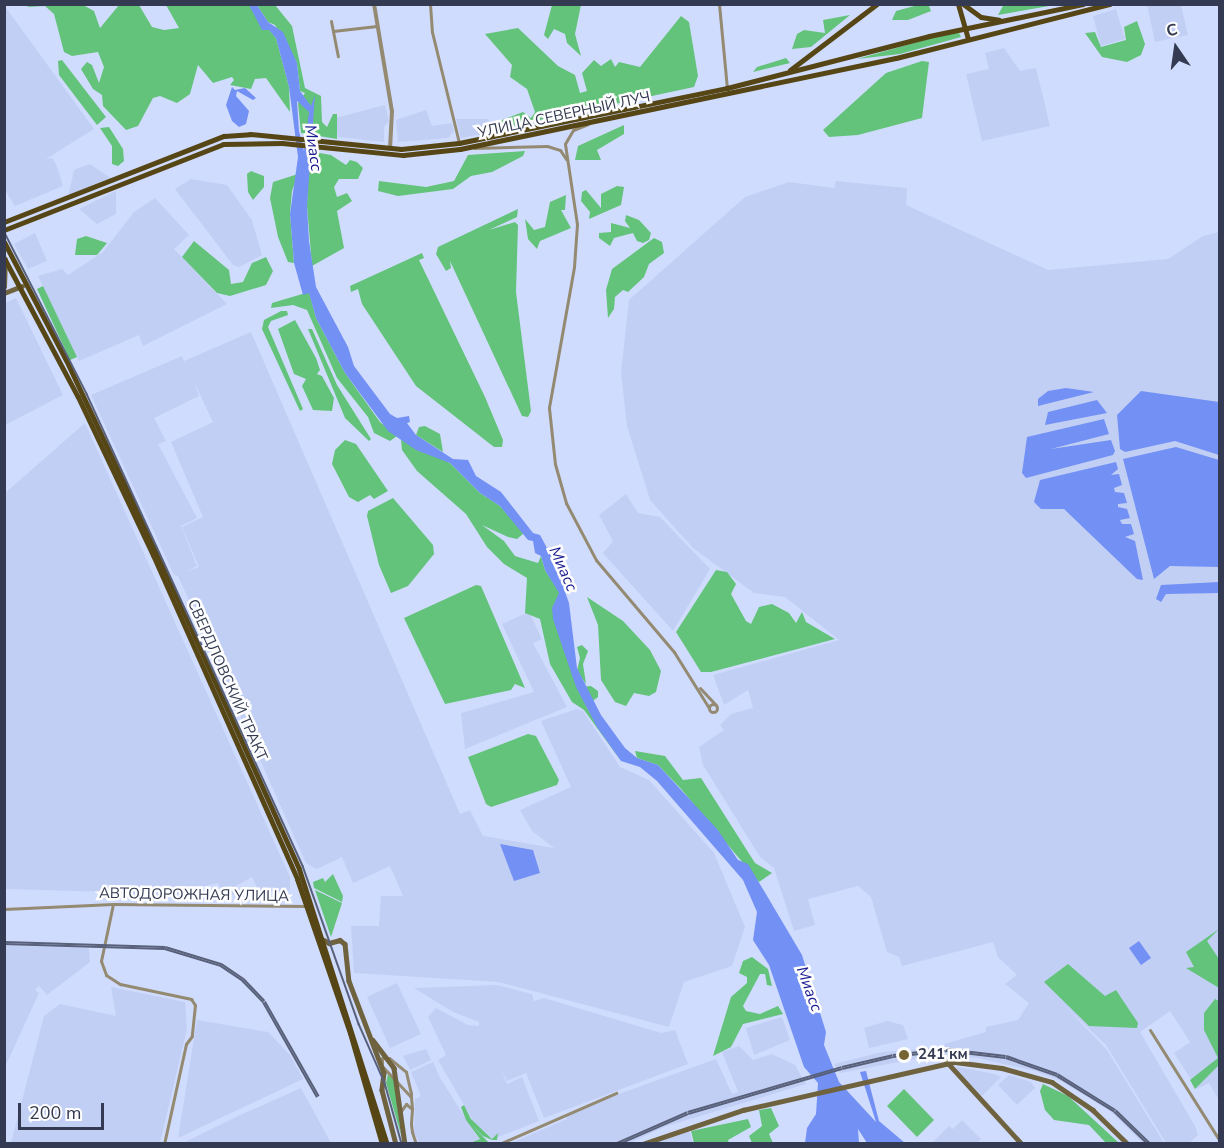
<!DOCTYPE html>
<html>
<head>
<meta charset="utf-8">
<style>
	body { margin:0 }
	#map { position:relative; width:1224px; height:1148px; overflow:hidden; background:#d0dcfe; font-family:"Nunito Sans",sans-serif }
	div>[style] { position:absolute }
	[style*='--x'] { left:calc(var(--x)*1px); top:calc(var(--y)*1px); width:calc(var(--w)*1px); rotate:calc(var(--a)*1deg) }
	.built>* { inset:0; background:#c2cff5 }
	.green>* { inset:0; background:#63c37b }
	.water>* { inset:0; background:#7390f4 }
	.minor>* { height:3px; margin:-1.5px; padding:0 1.5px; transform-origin:1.5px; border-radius:1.5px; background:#938a71 }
	.minor>.ring { margin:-1.5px; padding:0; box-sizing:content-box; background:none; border:3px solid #938a71; border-radius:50% }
	.tertiary>* { height:4px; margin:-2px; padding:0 2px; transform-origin:2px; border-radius:2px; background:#938a71 }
	.secondary>* { height:4.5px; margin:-2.25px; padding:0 2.25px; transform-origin:2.25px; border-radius:2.25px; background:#6f623e }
	.primary>* { height:5px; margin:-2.5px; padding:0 2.5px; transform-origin:2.5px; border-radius:2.5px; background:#564615 }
	.tram>* { height:1.5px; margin:-0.75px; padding:0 0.75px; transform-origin:0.75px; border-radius:0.75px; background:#58607a }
	.rail>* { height:4px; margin-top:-2px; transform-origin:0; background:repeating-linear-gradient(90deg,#fefefe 0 4.5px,#58607a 0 9px); box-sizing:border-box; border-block:2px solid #58607a }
	.dots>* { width:16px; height:16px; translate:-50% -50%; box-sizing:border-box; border:3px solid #fefefe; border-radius:50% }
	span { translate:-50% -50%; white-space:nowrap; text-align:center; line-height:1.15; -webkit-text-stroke:5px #fefefe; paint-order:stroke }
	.street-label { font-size:15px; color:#333a51 }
	.poi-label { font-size:15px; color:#333a51; font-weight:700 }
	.left { translate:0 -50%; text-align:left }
	.water-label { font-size:16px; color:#191b90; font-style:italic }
	.frame { position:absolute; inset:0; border:6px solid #333a51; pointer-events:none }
	.north { position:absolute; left:1146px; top:18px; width:60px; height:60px; -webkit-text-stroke:4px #fefefe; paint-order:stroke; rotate:347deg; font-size:16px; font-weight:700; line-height:24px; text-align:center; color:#333a51 }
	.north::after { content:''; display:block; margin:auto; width:21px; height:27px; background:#333a51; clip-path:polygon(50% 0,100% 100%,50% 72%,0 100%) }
	.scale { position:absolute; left:18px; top:1103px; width:86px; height:27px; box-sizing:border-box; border:3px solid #333a51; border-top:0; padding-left:8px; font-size:18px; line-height:21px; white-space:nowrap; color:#333a51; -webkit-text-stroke:4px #fefefe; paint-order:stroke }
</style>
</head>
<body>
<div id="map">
	<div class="built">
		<div style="clip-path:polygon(4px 5px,94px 129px,46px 159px,52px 158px,56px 164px,63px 186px,15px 206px,5px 190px)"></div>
		<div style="clip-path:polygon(1147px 5px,1181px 5px,1188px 35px,1155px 42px)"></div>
		<div style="clip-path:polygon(1116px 9px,1125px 39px,1101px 46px,1093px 16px)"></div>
		<div style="clip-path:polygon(1004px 48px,1020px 71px,1036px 68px,1050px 126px,982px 141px,966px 74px,989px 69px,985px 53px)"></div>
		<div style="clip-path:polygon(385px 105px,389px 121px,384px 127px,384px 142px,338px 137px,335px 118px)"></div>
		<div style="clip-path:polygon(426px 110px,432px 126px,452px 123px,454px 131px,448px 138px,398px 142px,396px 120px)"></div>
		<div style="clip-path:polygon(456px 119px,488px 119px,493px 132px,461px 138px)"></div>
		<div style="clip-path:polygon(90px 164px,111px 178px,68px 197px,74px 170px)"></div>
		<div style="clip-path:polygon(191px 179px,227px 185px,252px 220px,262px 255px,239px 267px,233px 265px,175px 189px)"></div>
		<div style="clip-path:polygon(836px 181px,907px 188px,906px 205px,1048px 270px,1168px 259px,1203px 236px,1219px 232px,1219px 1100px,1209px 1083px,1197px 1089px,1174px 1053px,1190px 1042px,1170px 1011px,1140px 1032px,1195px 1126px,1198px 1135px,1189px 1143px,1166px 1143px,1106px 1045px,1067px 1008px,1107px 1050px,1164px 1143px,1143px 1143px,1110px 1111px,1061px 1081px,1035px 1071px,977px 1058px,936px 1055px,840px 1073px,834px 1064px,882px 1052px,944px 1047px,944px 1044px,986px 1032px,986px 1027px,1018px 1020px,1029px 1003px,1005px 984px,1017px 975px,998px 957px,993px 942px,902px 966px,899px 957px,887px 952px,871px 897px,858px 886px,808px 899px,815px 925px,794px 931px,774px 868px,760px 857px,703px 765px,699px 747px,724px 730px,720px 725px,731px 714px,753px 708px,748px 690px,724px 705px,713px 675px,839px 640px,785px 597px,754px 593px,693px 548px,650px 500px,627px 426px,621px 373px,629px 300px,745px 197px,789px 182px,834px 188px)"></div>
		<div style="clip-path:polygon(116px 191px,116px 214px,97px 224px,79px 209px)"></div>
		<div style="clip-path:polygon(155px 198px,189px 235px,174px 249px,227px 304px,143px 346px,139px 335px,79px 361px,38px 276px,62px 269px,68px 275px,103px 252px,134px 212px)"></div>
		<div style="clip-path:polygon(35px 233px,47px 261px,28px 269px,14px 244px)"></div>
		<div style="clip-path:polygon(16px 298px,63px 395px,5px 425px,5px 303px)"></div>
		<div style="clip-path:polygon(evenodd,251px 332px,460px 814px,470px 810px,483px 836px,554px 848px,532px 831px,520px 810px,571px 787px,541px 721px,577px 709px,583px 711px,620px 767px,649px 780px,714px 853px,745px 927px,732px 966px,684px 982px,669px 1027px,499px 982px,354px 973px,351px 926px,379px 926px,381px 896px,403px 896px,390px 866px,353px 883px,342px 857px,317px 869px,306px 863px,178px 576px,174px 575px,91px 395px,182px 356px,184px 361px,251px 332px,194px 382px,213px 422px,171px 442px,203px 517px,182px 527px,199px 567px,185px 572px,197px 566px,181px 526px,197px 518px,158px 444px,166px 441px,154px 418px,199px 396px,194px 382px)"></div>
		<div style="clip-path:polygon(85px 423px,290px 877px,290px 890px,260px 894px,252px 877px,234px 887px,237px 893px,222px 899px,224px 895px,218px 883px,188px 890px,185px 896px,131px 899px,115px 898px,113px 892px,5px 889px,5px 493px)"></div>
		<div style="clip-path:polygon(626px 494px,638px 513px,660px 517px,710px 569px,673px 631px,603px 553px,613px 541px,599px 515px)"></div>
		<div style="clip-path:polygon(529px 612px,542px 639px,533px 643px,567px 707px,465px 749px,461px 713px,534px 692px,502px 624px)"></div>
		<div style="clip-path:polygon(5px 941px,60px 942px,61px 946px,89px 948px,90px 962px,47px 995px,39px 986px,35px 990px,39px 993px,5px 1067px)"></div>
		<div style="clip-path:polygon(397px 983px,421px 1034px,390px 1048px,367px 997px)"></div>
		<div style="clip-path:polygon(497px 985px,532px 994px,534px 1001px,544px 998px,661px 1033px,675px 1030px,688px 1064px,544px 1118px,526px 1073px,507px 1081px,501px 1070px,507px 1084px,522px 1077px,539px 1121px,493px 1139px,474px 1122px,438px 1060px,446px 1055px,428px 1017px,436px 1008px,468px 1025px,479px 1026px,479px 1022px,453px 1012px,414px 988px)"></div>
		<div style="clip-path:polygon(111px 987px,185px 1002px,187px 1029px,160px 1143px,11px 1143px,44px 1016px,60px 1004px,116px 1016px)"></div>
		<div style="clip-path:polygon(782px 1017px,790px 1040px,754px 1055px,746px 1028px)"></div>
		<div style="clip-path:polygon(197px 1020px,268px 1032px,290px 1055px,303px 1079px,178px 1138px)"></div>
		<div style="clip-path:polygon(887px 1021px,903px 1025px,908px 1039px,869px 1048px,864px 1028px)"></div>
		<div style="clip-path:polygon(739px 1046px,753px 1060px,772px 1054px,795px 1065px,806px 1084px,664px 1127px,630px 1143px,509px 1144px,567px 1119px,566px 1116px,591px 1104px,716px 1059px,732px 1094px,738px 1092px,722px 1052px)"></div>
		<div style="clip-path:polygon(426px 1049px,431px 1060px,410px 1070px,403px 1056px)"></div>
		<div style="clip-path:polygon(433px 1062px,440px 1078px,479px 1139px,470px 1143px,419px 1143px,414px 1133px,415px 1099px,421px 1096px,411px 1072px)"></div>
		<div style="clip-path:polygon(958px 1067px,995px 1074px,1001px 1077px,982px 1096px,955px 1070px)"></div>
		<div style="clip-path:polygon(1009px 1075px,1031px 1082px,1035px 1088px,1017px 1105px,998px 1085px)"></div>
		<div style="clip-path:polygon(301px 1088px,331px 1143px,183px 1143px,238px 1116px)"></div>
		<div style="clip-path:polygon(962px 1120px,981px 1139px,977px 1143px,933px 1142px,949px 1126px,953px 1129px)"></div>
		<div style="clip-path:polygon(689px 1130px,693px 1143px,652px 1144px,653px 1143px)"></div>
	</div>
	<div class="green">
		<div style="clip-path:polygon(1004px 4px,1020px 6px,1055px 5px,998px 15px)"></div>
		<div style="clip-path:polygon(30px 5px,83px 5px,94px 11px,100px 28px,119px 5px,139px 5px,152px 27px,164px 30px,179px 28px,166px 5px,249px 5px,276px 38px,289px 87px,290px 112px,266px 78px,255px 79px,251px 89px,230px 85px,234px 80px,232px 77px,213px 83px,198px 65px,190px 94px,177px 103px,160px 96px,153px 98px,138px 126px,126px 130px,103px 106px,102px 95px,93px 89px,81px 69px,87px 62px,92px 65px,99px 83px,104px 67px,98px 52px,72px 56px,64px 52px,54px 14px,45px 6px,27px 7px)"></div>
		<div style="clip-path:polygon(257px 5px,275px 5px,292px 26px,305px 88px,321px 96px,322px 122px,327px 127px,333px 114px,337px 114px,337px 139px,301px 133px,298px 103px,305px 93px,300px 91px,297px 63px,275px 25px,268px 22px)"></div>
		<div style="clip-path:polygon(552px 5px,581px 5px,575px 34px,581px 56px,567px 43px,565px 34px,554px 29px,548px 39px,544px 35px)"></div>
		<div style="clip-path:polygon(918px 5px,929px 6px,931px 11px,908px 20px,892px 20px,896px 11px)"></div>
		<div style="clip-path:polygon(850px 15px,811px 47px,792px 49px,797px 34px,804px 30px,825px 33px,823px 20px)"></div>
		<div style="clip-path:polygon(681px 16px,689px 22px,698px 76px,694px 87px,497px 129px,491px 124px,523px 112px,531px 118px,535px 112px,527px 89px,510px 77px,512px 65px,485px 34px,518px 28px,558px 66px,575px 75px,580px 93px,587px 91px,582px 73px,594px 60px,601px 66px,611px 59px,615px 67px,619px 62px,640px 67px)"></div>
		<div style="clip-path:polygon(1137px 21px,1145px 44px,1141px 55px,1127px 62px,1102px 57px,1085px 33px,1095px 32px,1101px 47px,1126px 40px,1124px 27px)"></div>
		<div style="clip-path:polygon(946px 34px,959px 33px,961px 37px,900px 54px,857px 59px)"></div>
		<div style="clip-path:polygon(786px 58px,790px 63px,753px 72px,757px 67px)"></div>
		<div style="clip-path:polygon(62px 60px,106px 117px,97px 125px,59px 75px,58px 61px)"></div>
		<div style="clip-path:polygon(922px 61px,929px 62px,922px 118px,858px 135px,829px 137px,823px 130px,886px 73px)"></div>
		<div style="clip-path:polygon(624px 125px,624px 134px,597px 150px,601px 160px,575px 160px,578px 146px)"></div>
		<div style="clip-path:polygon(109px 127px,123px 149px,124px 161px,118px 166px,112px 164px,112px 146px,100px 128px)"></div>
		<div style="clip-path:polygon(309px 151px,331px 155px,346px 165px,350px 160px,357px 162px,363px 168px,358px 179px,339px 179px,334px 187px,337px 197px,347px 193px,352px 201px,337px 211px,344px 248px,312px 266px,307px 206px)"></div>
		<div style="clip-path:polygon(525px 151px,523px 156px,492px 172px,471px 176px,453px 189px,398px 196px,378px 191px,379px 181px,426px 187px,454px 181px,468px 155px)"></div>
		<div style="clip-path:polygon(251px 171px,264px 176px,264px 187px,253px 200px,248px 192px,247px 174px)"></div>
		<div style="clip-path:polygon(298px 174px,292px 191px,290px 214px,294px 263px,288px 262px,278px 237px,270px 198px,273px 182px)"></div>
		<div style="clip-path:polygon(617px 186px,624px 187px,621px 205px,589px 219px,590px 212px,581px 201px,582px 192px,586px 190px,601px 208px,601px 194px)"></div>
		<div style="clip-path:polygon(566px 195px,565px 210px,561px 210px,571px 228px,540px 241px,537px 249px,528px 239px,525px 219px,534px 230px,545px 227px,550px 202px)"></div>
		<div style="clip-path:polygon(518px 209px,517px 217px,489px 230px,515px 222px,518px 225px,516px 292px,531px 411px,528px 417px,522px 416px,450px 261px,451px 268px,446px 271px,436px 254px,438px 247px)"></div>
		<div style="clip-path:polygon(626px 215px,639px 220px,651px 233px,649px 240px,643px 243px,637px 241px,633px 233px,614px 238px,610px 246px,599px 238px,599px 233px,611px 232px,611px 223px,630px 228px,625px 221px)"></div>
		<div style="clip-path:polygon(86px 236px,107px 243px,97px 255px,75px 255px,77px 239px)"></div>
		<div style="clip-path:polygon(654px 238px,662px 242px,664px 253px,649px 264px,644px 277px,628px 292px,623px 290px,615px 297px,614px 309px,608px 318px,606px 290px,612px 269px)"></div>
		<div style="clip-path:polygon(194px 241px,229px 270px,231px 284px,243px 282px,252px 263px,266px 257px,273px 271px,266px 285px,230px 296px,217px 293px,182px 257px)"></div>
		<div style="clip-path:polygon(422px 253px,424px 258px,419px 260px,485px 397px,503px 440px,502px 447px,494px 447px,416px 386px,362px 304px,358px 289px,351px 292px,350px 286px)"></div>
		<div style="clip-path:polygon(43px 286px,77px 357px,70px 360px,37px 289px)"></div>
		<div style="clip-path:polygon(309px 292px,316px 318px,345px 373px,380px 422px,397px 436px,390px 441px,374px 433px,368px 417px,337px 378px,307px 310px,293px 305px,271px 308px,272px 303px)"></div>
		<div style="clip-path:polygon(281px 311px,287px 311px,288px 315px,271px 321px,268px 327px,303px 409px,300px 411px,262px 329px,264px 320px)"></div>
		<div style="clip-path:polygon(295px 320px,316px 358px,320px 370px,317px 374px,322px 376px,334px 398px,332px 411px,313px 410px,302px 386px,306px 379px,294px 374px,278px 329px)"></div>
		<div style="clip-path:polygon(308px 329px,312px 329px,337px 385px,371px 439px,369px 441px,345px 418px)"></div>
		<div style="clip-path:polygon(425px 426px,440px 434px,443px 452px,416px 435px,419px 427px)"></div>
		<div style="clip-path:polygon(401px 439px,450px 463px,480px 493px,500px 506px,524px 533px,517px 539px,508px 537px,482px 525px,504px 541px,515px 556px,538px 563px,541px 556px,545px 570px,560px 593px,556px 604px,577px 687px,591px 686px,598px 691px,598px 697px,586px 706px,621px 761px,584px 710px,572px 702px,550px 664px,540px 619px,525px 613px,527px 578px,504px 564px,487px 547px,466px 514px,417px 471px,402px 450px)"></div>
		<div style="clip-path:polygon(345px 440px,356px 444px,388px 491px,374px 499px,370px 495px,358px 502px,349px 497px,332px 464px,335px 450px)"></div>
		<div style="clip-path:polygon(393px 498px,433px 545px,434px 554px,408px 586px,391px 593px,379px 565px,367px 516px,368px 511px)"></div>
		<div style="clip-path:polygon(716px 570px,727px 572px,736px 584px,731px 594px,746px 621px,751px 624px,759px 607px,772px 604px,789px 613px,796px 623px,802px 612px,806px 622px,835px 639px,711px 672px,701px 672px,676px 632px)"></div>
		<div style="clip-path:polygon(476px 585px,481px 586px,525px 688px,515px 684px,511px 690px,445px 704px,404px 618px)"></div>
		<div style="clip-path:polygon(587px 597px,623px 621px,650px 650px,661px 671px,656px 692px,649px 696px,634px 693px,626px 706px,615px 702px,601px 680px,598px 625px)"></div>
		<div style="clip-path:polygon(582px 645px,588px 651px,583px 664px,586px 684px,577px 671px,580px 658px,577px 647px)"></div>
		<div style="clip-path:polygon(528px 734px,536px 736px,559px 780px,557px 785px,491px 807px,486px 804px,468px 757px)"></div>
		<div style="clip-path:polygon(635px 751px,665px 756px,683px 780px,701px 778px,755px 863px,772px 873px,759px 882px,681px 789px,658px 765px,637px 758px)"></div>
		<div style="clip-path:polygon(333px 874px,343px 896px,342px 902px,314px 888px,313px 882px,323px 878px,325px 882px)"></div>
		<div style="clip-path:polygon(315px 890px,342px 903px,331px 937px)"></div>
		<div style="clip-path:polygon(1219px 929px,1207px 941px,1219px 959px,1219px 988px,1186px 968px,1194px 967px,1186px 952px)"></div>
		<div style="clip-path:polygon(752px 957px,768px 969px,772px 986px,767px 985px,765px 974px,760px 974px,743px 1006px,746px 1011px,760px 1014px,778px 1006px,783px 1014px,743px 1024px,731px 1047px,713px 1056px,731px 997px,747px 983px,747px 977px,739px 973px,743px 961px)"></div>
		<div style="clip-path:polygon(1068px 964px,1105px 996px,1116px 990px,1138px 1023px,1137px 1028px,1089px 1026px,1044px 982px)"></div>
		<div style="clip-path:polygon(1215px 999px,1219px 1001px,1219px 1065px,1195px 1089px,1190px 1080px,1218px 1058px,1204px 1030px,1204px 1013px)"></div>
		<div style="clip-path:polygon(388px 1074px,394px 1079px,401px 1135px,386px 1083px)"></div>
		<div style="clip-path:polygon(1043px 1084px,1068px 1096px,1119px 1143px,1106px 1143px,1089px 1125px,1054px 1120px,1045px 1110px,1040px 1091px)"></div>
		<div style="clip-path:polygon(904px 1089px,934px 1120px,917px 1137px,887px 1106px)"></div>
		<div style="clip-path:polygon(464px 1105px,471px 1119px,492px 1139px,498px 1133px,497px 1140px,492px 1140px,483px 1136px,471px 1124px,489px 1143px,470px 1143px,480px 1139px,466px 1120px,461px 1107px)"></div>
		<div style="clip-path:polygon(771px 1108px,779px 1126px,769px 1134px,773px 1143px,752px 1143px,749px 1136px,762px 1126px,759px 1110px)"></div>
		<div style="clip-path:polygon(748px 1119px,751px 1127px,728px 1140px,729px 1143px,694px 1143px,691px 1131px)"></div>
	</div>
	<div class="water">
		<div style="clip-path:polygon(evenodd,249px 5px,257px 5px,268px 22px,283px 32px,297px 63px,300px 91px,311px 106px,315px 95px,307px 206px,309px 241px,316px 287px,348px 347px,354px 366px,390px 414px,397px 418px,409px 416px,410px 422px,407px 423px,416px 435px,453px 459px,468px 460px,476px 476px,501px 492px,533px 533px,540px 535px,554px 561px,569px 603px,577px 668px,601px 715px,625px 748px,637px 758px,658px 765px,718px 830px,738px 860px,748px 864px,802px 955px,826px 1032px,824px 1045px,839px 1082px,876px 1122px,860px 1072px,866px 1071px,879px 1121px,905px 1143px,867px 1143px,858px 1129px,859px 1143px,805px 1143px,807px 1128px,816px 1114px,818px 1083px,804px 1067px,769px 965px,753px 940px,757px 912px,743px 880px,657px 781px,640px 767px,621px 761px,597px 727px,576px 687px,553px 619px,552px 608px,559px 593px,545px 570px,541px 556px,535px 553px,533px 541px,528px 540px,500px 506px,480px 493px,450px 463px,416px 450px,388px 431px,345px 373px,316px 318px,309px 293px,303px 295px,294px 263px,290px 214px,298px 157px,289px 87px,276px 38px,269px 30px,262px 30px,249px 5px,297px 101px,309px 112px,304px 151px,299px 131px,297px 101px)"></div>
		<div style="clip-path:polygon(232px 87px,235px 90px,245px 88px,256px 98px,253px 100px,237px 91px,236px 96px,249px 111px,246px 124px,239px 127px,232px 121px,226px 105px)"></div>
		<div style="clip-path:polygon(1066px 388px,1094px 392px,1038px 406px,1038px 399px,1048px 391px)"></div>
		<div style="clip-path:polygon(1141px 391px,1219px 402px,1219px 455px,1175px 441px,1125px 452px,1120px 449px,1117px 415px)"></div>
		<div style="clip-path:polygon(1097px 400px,1107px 413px,1045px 425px,1048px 412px)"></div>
		<div style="clip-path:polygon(1104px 419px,1109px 434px,1051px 449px,1111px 440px,1115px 451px,1113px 455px,1026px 478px,1022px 473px,1027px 437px)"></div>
		<div style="clip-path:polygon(1176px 447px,1219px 460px,1219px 567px,1170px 566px,1154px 579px,1123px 459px)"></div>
		<div style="clip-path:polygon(1116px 462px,1118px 469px,1111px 475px,1119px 474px,1122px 485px,1114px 488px,1115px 492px,1124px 493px,1127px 503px,1118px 504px,1118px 507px,1127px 509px,1130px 518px,1120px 520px,1122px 524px,1131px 524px,1134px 534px,1125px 537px,1135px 541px,1143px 580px,1137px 579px,1064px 509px,1041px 509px,1034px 502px,1040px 480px)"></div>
		<div style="clip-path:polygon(1219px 582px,1219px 593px,1166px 594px,1161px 602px,1156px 599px,1161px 585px)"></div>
		<div style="clip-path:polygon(500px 844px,533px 850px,540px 873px,514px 881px)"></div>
		<div style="clip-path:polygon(1139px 941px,1151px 958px,1141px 965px,1129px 948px)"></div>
	</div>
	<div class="minor">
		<div style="--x:430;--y:4;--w:28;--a:86"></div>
		<div style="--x:432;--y:32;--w:114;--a:76.3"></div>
		<div style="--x:719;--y:4;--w:84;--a:84.6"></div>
		<div style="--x:331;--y:21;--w:36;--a:79"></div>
		<div style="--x:333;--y:31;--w:44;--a:-6.5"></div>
		<div style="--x:588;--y:124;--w:16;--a:158"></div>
		<div style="--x:573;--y:130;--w:16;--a:120"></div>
		<div style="--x:565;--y:144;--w:81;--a:81.5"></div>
		<div style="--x:577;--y:224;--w:43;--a:94"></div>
		<div style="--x:574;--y:267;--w:143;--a:100.1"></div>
		<div style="--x:549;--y:408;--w:56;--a:83.9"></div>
		<div style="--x:555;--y:464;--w:41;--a:74.2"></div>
		<div style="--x:566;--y:503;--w:64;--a:62.2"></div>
		<div style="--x:596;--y:560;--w:121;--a:49.7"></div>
		<div style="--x:674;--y:652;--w:66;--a:58"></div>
		<div style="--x:474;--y:148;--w:73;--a:-1.6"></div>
		<div style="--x:547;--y:146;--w:14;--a:17"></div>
		<div style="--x:560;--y:150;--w:11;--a:56"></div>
		<div style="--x:700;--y:688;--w:23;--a:47"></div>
		<div class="ring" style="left:709px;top:704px;width:5px;height:5px"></div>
		<div style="--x:113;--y:904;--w:58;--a:101.9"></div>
		<div style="--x:101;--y:961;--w:15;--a:70"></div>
		<div style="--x:106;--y:975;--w:17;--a:33"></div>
		<div style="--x:120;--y:984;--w:73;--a:11.9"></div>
		<div style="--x:191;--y:999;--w:7;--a:56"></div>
		<div style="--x:195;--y:1005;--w:31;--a:96"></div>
		<div style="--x:192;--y:1036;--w:10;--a:127"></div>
		<div style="--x:186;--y:1044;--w:102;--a:102.4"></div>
		<div style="--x:4;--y:909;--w:109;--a:-2.6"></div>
		<div style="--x:113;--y:904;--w:194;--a:0.6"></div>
		<div style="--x:1150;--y:1030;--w:131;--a:57.8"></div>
		<div style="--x:411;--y:1097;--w:42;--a:-133.1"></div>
		<div style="--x:382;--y:1066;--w:8;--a:-90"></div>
		<div style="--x:382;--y:1058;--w:7;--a:0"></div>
		<div style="--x:389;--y:1058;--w:22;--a:39"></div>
		<div style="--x:406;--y:1072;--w:22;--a:77"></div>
		<div style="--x:411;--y:1093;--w:4;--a:90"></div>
		<div style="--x:411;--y:1097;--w:12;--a:85"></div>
		<div style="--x:412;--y:1109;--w:15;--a:94"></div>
		<div style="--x:411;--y:1124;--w:8;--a:83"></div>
		<div style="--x:412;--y:1132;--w:13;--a:72"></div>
		<div style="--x:401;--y:1111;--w:9;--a:-54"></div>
		<div style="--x:406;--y:1104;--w:8;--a:40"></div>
		<div style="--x:499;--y:1144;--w:128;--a:-23.6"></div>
	</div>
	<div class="tertiary">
		<div style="--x:374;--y:4;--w:109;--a:80.5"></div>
		<div style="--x:392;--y:111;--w:37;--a:93"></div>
	</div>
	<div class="secondary">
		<div style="--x:4;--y:287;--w:27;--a:-88"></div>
		<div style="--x:4;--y:293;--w:19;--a:-21"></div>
		<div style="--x:324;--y:940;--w:6;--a:31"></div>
		<div style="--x:329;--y:943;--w:11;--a:-15"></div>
		<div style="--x:340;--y:940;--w:6;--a:39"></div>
		<div style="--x:345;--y:944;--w:37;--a:84"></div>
		<div style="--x:349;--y:981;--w:98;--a:69.2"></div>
		<div style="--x:384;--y:1073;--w:17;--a:97"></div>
		<div style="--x:382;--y:1090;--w:56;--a:75.5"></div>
		<div style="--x:373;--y:1040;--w:35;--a:53"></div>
		<div style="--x:394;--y:1068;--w:77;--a:81.8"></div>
		<div style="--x:947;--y:1062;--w:111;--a:47.6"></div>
		<div style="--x:643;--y:1144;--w:106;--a:-18.8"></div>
		<div style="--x:743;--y:1110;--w:217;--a:-12.8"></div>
		<div style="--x:955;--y:1062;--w:47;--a:7.3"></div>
		<div style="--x:1002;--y:1068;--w:52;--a:15.6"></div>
		<div style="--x:1052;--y:1082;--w:50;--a:34.3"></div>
		<div style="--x:1093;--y:1110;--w:49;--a:44.2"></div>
	</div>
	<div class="primary">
		<div style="--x:958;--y:4;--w:36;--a:74"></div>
		<div style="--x:963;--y:4;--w:22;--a:36"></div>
		<div style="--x:981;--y:17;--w:18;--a:9"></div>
		<div style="--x:790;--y:70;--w:109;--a:-37.2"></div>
		<div style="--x:4;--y:222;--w:236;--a:-21.4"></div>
		<div style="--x:224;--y:136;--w:26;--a:-4"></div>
		<div style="--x:250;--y:134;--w:152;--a:5.7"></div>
		<div style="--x:401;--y:149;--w:58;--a:-5.9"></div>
		<div style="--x:459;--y:143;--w:274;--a:-11.6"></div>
		<div style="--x:727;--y:88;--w:209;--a:-14.4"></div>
		<div style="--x:929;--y:36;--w:157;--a:-11.7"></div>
		<div style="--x:4;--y:230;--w:235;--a:-21.4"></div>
		<div style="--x:223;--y:144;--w:59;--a:-1"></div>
		<div style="--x:282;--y:143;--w:122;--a:5.7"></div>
		<div style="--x:403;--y:155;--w:57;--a:-6"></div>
		<div style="--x:460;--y:149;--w:445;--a:-11.8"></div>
		<div style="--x:896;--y:58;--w:221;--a:-14.2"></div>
		<div style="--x:4;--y:242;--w:133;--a:62.3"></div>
		<div style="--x:66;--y:360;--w:213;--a:64.8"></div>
		<div style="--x:157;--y:553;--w:346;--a:65.8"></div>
		<div style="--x:299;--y:869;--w:289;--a:72.3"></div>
		<div style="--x:4;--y:258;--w:157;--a:62"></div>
		<div style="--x:78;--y:397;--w:175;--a:64.6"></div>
		<div style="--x:153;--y:555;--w:355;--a:66"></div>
		<div style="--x:297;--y:879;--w:163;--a:71"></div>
		<div style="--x:350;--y:1033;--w:116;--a:73.9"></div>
	</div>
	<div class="tram">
		<div style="--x:4;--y:231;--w:183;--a:63"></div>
		<div style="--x:87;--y:394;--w:519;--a:65.41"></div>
		<div style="--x:303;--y:866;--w:168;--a:70.5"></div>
		<div style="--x:359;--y:1024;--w:64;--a:66.2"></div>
		<div style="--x:385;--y:1083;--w:63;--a:74.4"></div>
	</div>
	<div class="rail">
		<div style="--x:4;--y:943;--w:161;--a:1.8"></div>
		<div style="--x:165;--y:948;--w:59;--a:16.9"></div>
		<div style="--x:221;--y:965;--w:27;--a:34"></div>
		<div style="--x:243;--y:980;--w:30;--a:46"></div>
		<div style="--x:264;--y:1002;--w:109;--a:60.4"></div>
		<div style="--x:617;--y:1144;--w:77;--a:-23.6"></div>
		<div style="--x:688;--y:1113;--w:160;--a:-16.3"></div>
		<div style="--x:842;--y:1068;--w:52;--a:-13.2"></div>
		<div style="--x:893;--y:1056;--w:53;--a:-6.5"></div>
		<div style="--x:946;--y:1050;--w:60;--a:6.7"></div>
		<div style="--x:1006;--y:1057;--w:54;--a:19.4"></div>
		<div style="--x:1057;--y:1075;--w:68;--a:31.8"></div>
		<div style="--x:1115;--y:1111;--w:47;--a:44.1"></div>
	</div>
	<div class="dots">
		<div style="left:904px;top:1055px;background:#766433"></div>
	</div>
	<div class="street-label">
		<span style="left:564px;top:115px;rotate:-12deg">УЛИЦА СЕВЕРНЫЙ ЛУЧ</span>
		<span style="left:227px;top:680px;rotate:66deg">СВЕРДЛОВСКИЙ ТРАКТ</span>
		<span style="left:194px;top:895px;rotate:1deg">АВТОДОРОЖНАЯ УЛИЦА</span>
	</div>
	<div class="poi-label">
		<span class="left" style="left:918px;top:1055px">241 км</span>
	</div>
	<div class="water-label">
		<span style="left:313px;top:148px;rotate:82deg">Миасс</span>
		<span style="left:563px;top:569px;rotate:66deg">Миасс</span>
		<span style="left:809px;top:989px;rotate:70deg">Миасс</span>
	</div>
	<div class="frame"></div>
	<div class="north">С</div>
	<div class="scale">200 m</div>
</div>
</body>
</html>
